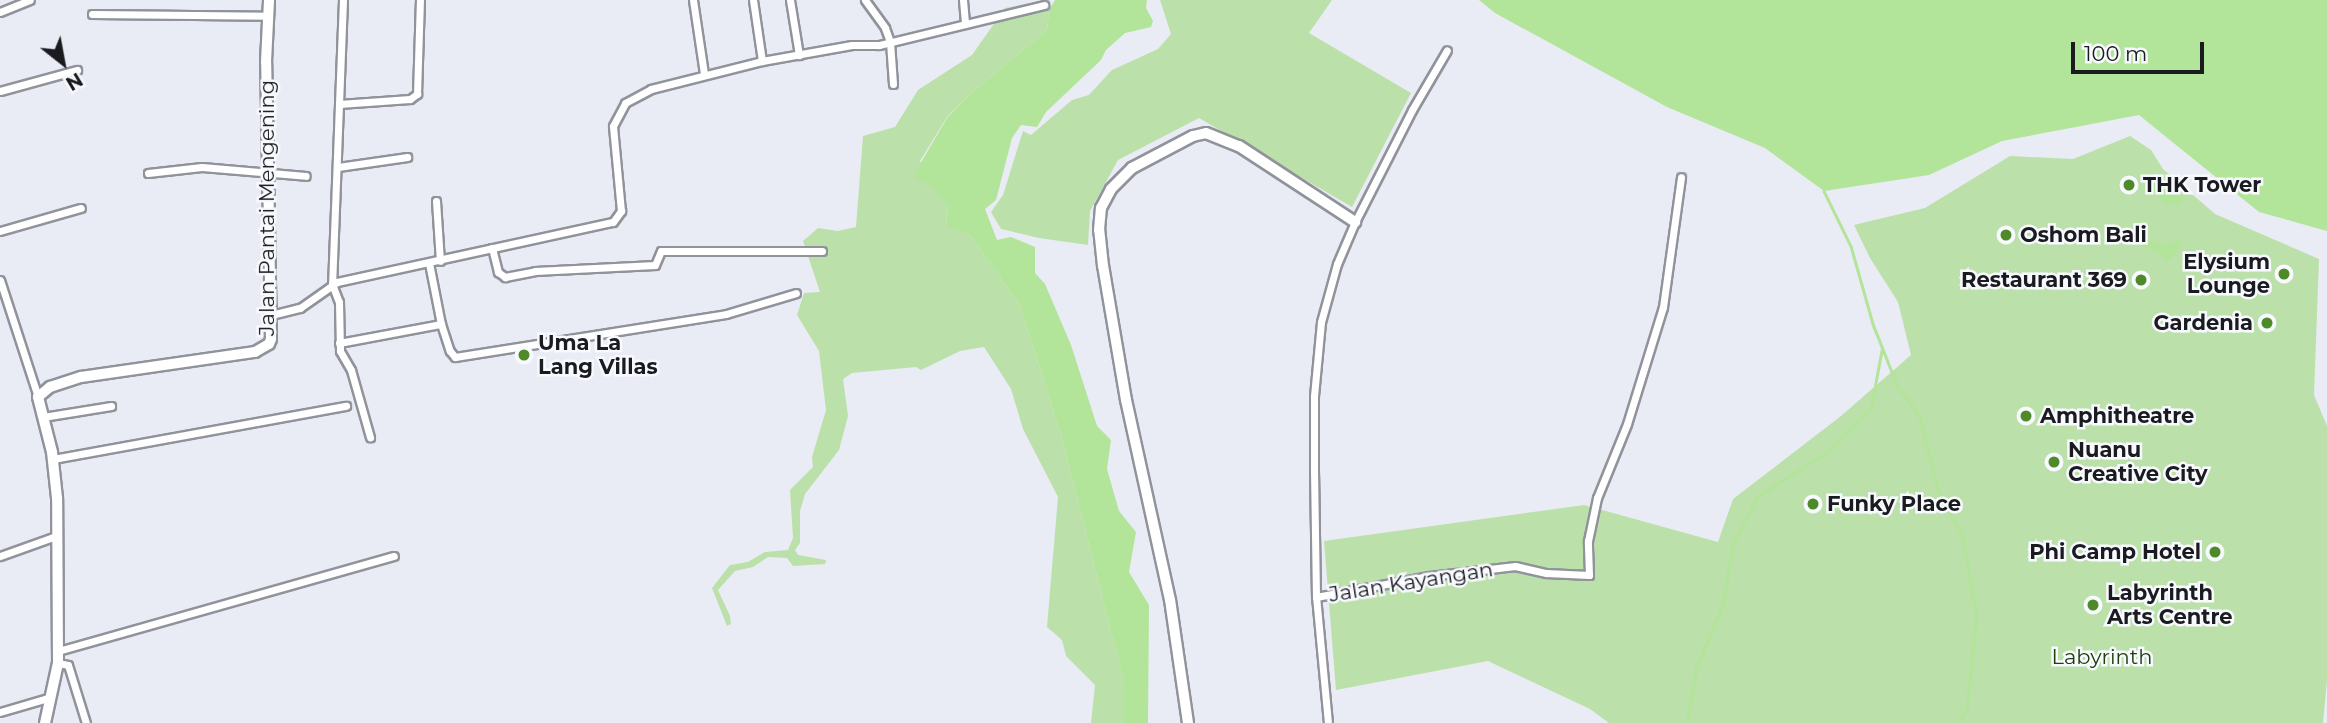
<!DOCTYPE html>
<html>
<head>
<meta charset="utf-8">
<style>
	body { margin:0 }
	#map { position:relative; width:2327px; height:723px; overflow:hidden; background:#e9ecf4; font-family:Montserrat,sans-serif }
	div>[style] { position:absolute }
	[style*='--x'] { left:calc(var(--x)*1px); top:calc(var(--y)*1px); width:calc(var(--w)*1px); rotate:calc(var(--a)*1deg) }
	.green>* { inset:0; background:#bbe0a9 }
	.water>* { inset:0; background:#b2e499 }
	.stream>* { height:2.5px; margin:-1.25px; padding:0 1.25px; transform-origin:1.25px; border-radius:1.25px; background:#b2e499 }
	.roads { filter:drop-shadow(2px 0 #91939b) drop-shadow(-2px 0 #91939b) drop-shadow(0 2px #91939b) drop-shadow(0 -2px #91939b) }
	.street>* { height:7px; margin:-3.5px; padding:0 3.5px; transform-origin:3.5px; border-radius:3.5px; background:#fff }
	.secondary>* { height:10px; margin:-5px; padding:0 5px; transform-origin:5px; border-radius:5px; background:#fff }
	.dots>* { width:19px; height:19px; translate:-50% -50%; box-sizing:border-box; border:4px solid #f7f9fe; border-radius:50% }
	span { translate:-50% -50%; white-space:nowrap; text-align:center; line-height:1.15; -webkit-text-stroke:5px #f7f9fe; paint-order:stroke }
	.poi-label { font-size:21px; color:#1a1b1e; font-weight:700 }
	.left { translate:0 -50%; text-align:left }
	.right { translate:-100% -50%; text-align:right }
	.street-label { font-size:21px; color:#1a1b1e }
	.park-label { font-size:21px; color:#21400c }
	.north { position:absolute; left:28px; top:28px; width:70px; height:70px; -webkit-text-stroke:5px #f7f9fe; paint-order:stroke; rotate:149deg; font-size:19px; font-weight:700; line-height:28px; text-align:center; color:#1a1b1e }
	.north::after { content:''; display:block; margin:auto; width:24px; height:32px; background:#1a1b1e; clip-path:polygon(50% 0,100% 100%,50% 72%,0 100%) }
	.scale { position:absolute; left:2071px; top:42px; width:133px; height:32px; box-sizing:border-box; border:4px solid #1a1b1e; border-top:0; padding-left:9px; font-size:21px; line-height:24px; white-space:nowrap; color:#1a1b1e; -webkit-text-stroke:5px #f7f9fe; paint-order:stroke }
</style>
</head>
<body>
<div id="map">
	<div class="green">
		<div style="clip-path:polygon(1045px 0,1049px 10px,1047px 30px,971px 93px,947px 117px,920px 161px,948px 207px,946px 225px,970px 235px,1020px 305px,1061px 435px,1124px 682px,1124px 723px,1091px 723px,1095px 685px,1066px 656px,1062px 640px,1047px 627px,1058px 497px,1023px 429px,1011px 389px,984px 347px,960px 351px,921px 370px,916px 367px,852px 373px,843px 379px,848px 416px,839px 450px,805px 494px,800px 511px,800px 543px,795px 550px,798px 555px,826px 560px,825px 564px,793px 566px,787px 558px,768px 557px,753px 567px,735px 571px,718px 590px,730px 616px,731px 624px,727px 626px,712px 588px,730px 565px,748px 562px,765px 552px,788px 550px,793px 538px,790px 490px,813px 467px,812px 457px,826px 410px,819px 351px,797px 315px,804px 293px,820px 292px,803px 241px,818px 228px,838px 231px,856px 227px,863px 136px,895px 127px,918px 90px,972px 55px,1005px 8px)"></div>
		<div style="clip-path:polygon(1160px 0,1332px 0,1309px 33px,1411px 93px,1352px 207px,1199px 118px,1118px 160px,1090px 211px,1088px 245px,1039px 238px,1001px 229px,991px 212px,1003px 195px,1023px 131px,1031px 135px,1072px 100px,1089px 95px,1112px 70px,1158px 49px,1171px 34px)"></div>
		<div style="clip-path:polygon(2130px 136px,2151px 150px,2163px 169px,2215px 214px,2319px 259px,2314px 395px,2327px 426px,2327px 680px,2323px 723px,1609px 723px,1590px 709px,1488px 661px,1336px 690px,1324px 541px,1584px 505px,1718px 542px,1733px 499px,1841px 416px,1911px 355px,1898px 302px,1870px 258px,1854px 225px,1925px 208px,2010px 156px,2073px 159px)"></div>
	</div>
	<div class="water">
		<div style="clip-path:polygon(1055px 0,1147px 0,1146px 8px,1153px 21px,1151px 27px,1125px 33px,1106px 50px,1101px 60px,1046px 112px,1037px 127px,1021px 125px,1012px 138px,996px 200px,985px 209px,997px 240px,1011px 237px,1035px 247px,1035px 273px,1045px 284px,1071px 345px,1097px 426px,1111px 440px,1107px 469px,1119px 511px,1136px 532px,1129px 572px,1149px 605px,1148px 723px,1124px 723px,1124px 682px,1061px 435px,1020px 305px,970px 235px,946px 226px,948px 207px,935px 189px,913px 176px,947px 118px,971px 93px,1047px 30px,1049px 10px)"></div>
		<div style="clip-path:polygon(1479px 0,2327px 0,2327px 231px,2259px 212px,2139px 115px,2002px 141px,1929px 175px,1824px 191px,1765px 148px,1667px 107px,1495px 13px)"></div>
		<div style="clip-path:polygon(2165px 180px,2183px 197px,2178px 206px,2166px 204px,2152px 189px)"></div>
		<div style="clip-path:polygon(2179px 239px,2181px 247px,2166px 263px,2160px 254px,2139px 244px,2149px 241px,2167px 244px)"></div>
	</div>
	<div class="stream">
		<div style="--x:1824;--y:191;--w:61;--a:63.9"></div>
		<div style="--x:1851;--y:246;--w:81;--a:74.2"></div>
		<div style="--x:1873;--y:324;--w:68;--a:68.4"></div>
		<div style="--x:1898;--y:387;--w:36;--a:53"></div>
		<div style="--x:1920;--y:416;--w:78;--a:76"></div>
		<div style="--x:1939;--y:492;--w:48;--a:61.3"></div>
		<div style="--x:1962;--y:534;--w:83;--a:79.6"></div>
		<div style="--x:1977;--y:616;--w:94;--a:96.1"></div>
		<div style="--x:1967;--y:709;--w:16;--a:120"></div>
		<div style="--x:1687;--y:723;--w:55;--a:-80.5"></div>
		<div style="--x:1696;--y:669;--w:70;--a:-67.4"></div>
		<div style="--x:1723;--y:604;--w:62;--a:-80.7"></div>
		<div style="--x:1733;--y:543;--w:53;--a:-62"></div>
		<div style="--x:1758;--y:496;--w:82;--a:-32.5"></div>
		<div style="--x:1827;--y:452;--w:63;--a:-45.6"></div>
		<div style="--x:1871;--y:407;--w:60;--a:-79.4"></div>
	</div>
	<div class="roads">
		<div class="street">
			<div style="--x:343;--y:0;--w:284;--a:92.2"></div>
			<div style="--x:332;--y:284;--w:19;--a:69"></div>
			<div style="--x:339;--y:302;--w:49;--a:88.8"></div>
			<div style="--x:340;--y:351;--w:22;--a:60"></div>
			<div style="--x:351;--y:370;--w:70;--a:74.2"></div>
			<div style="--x:693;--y:0;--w:75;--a:81.5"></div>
			<div style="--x:753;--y:0;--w:62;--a:81.6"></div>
			<div style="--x:790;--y:0;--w:56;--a:80.7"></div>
			<div style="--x:865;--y:0;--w:34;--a:54"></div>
			<div style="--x:885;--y:28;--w:15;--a:70"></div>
			<div style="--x:890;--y:42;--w:42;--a:85.9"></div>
			<div style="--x:963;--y:0;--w:24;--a:85"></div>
			<div style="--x:0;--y:12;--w:32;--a:-22"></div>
			<div style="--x:92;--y:14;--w:177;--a:0.6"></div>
			<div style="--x:0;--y:91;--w:80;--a:-15.3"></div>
			<div style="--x:339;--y:104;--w:71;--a:-4"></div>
			<div style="--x:410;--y:99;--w:9;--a:-36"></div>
			<div style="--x:417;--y:94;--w:94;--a:-88.2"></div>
			<div style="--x:338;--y:167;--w:70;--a:-8.2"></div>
			<div style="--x:148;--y:173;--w:54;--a:-6.3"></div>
			<div style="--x:202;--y:167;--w:104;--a:4.9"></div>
			<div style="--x:436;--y:201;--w:60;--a:86.2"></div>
			<div style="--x:0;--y:231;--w:84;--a:-15.9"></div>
			<div style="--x:492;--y:248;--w:25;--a:76"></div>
			<div style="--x:498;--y:272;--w:9;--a:36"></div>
			<div style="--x:505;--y:277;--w:31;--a:-11"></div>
			<div style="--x:535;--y:271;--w:120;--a:-2.9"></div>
			<div style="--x:655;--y:265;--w:15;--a:-67"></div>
			<div style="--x:661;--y:251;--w:161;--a:0"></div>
			<div style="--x:429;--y:263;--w:62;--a:78.9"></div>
			<div style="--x:441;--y:324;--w:28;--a:72"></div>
			<div style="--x:450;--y:351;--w:8;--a:50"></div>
			<div style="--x:455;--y:357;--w:274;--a:-9"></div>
			<div style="--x:726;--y:314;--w:73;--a:-16.7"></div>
			<div style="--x:0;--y:280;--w:123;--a:72"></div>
			<div style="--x:271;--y:315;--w:30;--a:-14"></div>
			<div style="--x:300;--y:308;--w:45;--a:-35.1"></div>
			<div style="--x:337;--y:282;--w:282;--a:-12.3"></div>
			<div style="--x:613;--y:222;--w:14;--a:-54"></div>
			<div style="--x:621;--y:211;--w:85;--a:-95.4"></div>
			<div style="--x:613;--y:126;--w:26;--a:-62"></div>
			<div style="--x:625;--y:103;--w:30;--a:-28"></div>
			<div style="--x:651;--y:89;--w:114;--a:-14.2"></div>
			<div style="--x:762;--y:61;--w:91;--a:-10.1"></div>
			<div style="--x:852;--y:45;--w:27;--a:0"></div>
			<div style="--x:879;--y:45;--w:170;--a:-13.6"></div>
			<div style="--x:339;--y:343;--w:104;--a:-10.6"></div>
			<div style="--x:43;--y:417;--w:69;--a:-9.2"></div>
			<div style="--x:53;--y:459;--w:298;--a:-10.3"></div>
			<div style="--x:0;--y:556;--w:59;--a:-19.7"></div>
			<div style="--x:1316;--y:597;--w:115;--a:-10.5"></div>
			<div style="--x:1429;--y:576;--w:87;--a:-6.6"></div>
			<div style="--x:1515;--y:566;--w:32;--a:13"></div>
			<div style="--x:1546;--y:573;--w:43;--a:2.7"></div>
			<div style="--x:1589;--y:575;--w:34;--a:-92"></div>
			<div style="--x:1588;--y:541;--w:44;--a:-78.2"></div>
			<div style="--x:1597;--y:498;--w:80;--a:-67.9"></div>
			<div style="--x:1627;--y:424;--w:122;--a:-72.9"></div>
			<div style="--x:1663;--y:307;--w:131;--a:-82.1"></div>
			<div style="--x:58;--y:651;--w:349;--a:-15.8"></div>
			<div style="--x:58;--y:663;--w:10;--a:11"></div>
			<div style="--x:68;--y:665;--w:61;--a:72.8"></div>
			<div style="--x:0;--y:712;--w:53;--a:-16.4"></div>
			<div style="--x:1328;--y:723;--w:127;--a:-95.4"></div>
			<div style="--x:1316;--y:597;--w:124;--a:-90.9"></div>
			<div style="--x:1314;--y:473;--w:77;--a:-90"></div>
			<div style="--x:1314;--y:396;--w:74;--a:-84.6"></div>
			<div style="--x:1321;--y:322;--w:60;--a:-74.6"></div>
			<div style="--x:1337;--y:264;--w:46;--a:-66.8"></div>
			<div style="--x:1355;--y:222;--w:126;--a:-63"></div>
			<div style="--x:1412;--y:110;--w:69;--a:-59.7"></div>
		</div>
		<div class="secondary">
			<div style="--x:45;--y:723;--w:61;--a:-77.8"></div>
			<div style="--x:58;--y:663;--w:165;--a:-90.3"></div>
			<div style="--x:57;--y:498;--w:46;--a:-96.2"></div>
			<div style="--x:52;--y:452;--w:57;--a:-104.3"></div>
			<div style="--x:38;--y:397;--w:16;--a:-40"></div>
			<div style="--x:50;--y:387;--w:33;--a:-18"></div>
			<div style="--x:81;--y:377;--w:176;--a:-8.2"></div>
			<div style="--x:255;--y:352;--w:16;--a:-30"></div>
			<div style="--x:269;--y:344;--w:5;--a:-68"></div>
			<div style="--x:271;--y:339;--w:277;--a:-91"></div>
			<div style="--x:266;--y:62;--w:62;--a:-87.2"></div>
			<div style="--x:1188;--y:723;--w:124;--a:-98.3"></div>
			<div style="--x:1170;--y:600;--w:205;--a:-102.4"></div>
			<div style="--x:1126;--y:400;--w:136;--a:-99.7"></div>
			<div style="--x:1103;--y:266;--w:36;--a:-96"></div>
			<div style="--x:1099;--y:230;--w:22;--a:-85"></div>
			<div style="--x:1101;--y:208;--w:21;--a:-62"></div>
			<div style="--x:1111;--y:189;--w:30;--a:-45"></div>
			<div style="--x:1132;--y:168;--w:69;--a:-27.7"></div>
			<div style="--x:1193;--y:136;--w:13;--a:-13"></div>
			<div style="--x:1206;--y:133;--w:35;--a:22"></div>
			<div style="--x:1239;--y:146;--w:139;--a:33.2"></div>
		</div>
	</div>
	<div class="dots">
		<div style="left:2129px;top:185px;background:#4f8a29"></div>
		<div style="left:2006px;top:235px;background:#4f8a29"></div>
		<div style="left:2284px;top:274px;background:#4f8a29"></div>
		<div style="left:2141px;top:280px;background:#4f8a29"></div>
		<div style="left:2267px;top:323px;background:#4f8a29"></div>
		<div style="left:524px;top:355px;background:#4f8a29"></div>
		<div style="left:2026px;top:416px;background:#4f8a29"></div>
		<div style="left:2054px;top:462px;background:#4f8a29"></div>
		<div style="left:1813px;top:504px;background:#4f8a29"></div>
		<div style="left:2215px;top:552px;background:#4f8a29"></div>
		<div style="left:2093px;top:605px;background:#4f8a29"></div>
	</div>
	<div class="poi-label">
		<span class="left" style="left:2143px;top:185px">THK Tower</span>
		<span class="left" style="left:2020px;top:235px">Oshom Bali</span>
		<span class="right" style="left:2270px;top:274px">Elysium<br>Lounge</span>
		<span class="right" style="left:2127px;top:280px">Restaurant 369</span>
		<span class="right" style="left:2253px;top:323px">Gardenia</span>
		<span class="left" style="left:538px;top:355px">Uma La<br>Lang Villas</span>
		<span class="left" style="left:2040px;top:416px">Amphitheatre</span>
		<span class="left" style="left:2068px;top:462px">Nuanu<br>Creative City</span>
		<span class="left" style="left:1827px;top:504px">Funky Place</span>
		<span class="right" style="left:2201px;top:552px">Phi Camp Hotel</span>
		<span class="left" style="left:2107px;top:605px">Labyrinth<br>Arts Centre</span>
	</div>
	<div class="street-label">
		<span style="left:267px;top:208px;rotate:-90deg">Jalan Pantai Mengening</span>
		<span style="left:1411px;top:582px;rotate:-9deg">Jalan Kayangan</span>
	</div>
	<div class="park-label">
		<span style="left:2102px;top:657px">Labyrinth</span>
	</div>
	<div class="north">N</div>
	<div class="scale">100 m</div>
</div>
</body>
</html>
